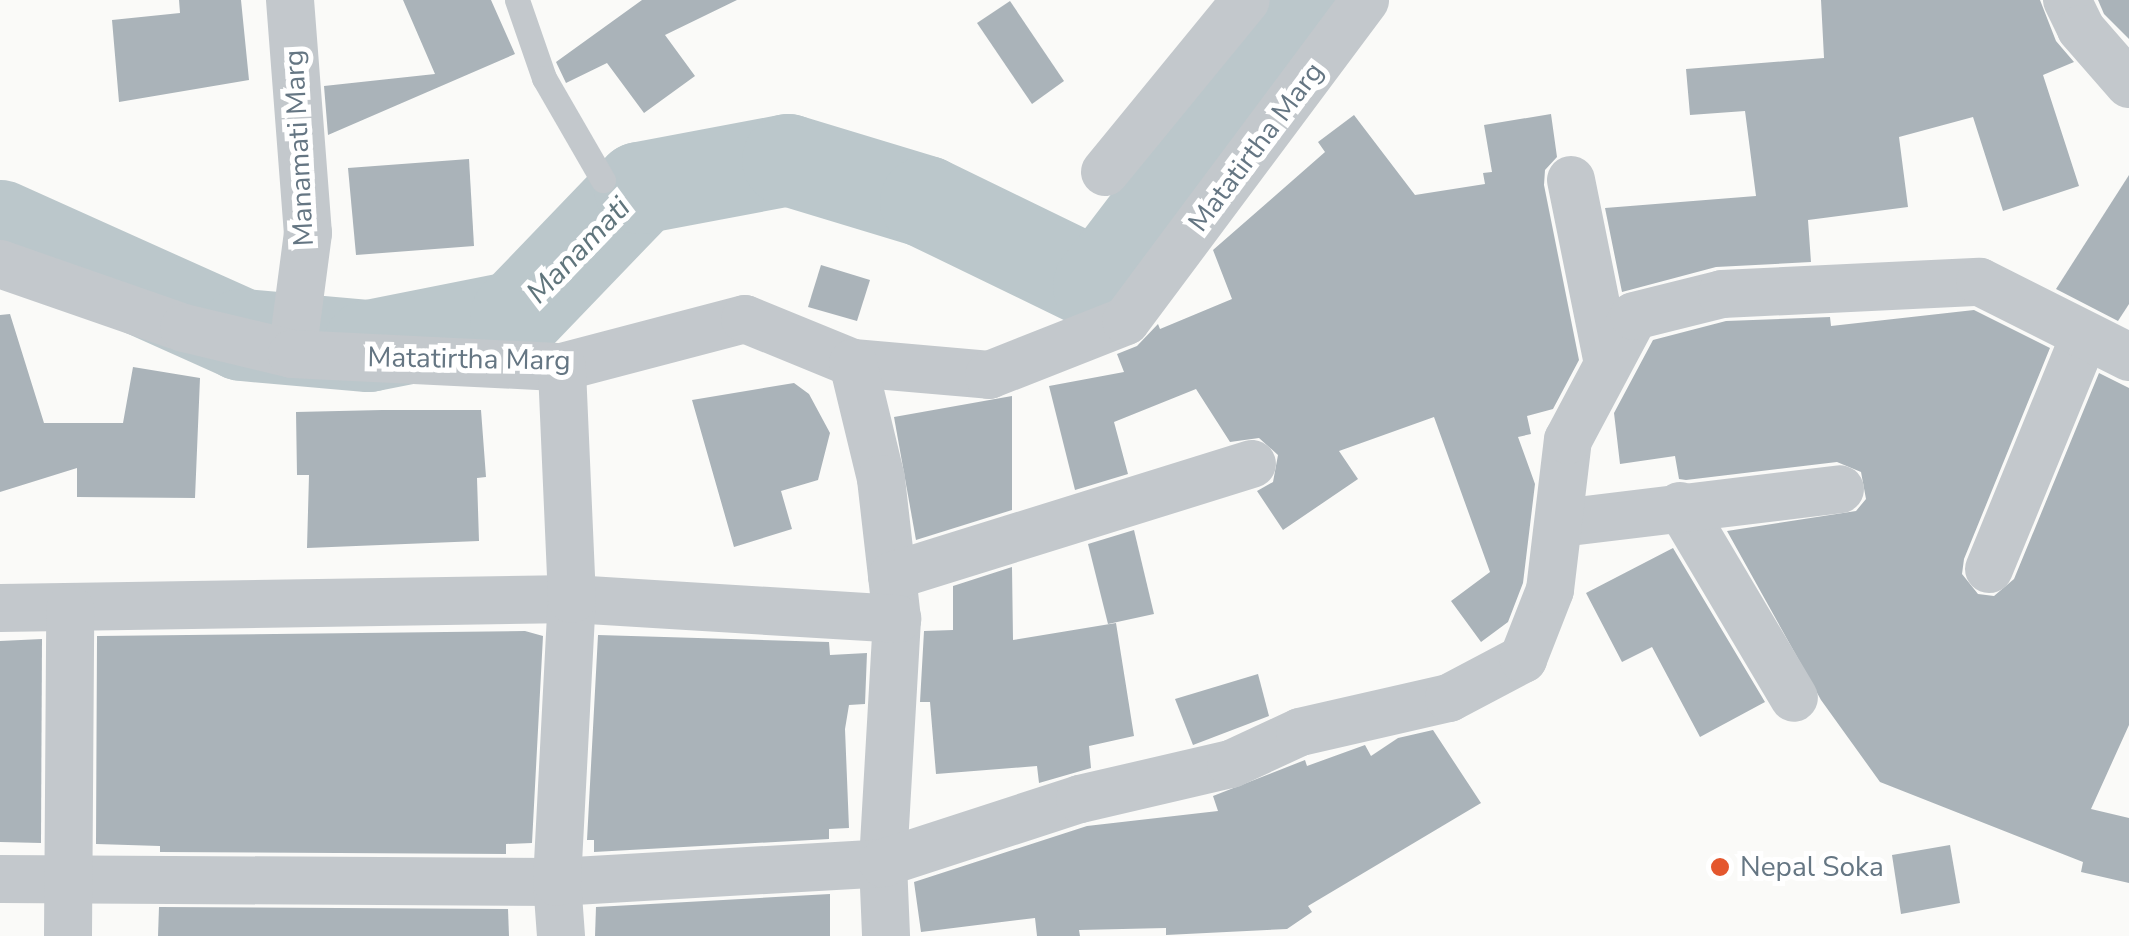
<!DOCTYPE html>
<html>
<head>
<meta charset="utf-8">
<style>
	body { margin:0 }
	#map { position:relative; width:2129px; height:936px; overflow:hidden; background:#fafaf8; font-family:"Nunito Sans",sans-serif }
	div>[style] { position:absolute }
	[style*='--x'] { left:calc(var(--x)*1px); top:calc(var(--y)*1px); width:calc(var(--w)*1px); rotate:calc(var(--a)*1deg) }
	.river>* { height:92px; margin:-46px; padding:0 46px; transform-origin:46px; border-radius:46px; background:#bbc7cb }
	.building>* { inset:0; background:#aab3b9 }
	.service>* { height:25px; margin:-12.5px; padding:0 12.5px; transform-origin:12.5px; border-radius:12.5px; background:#c3c8cc }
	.minor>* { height:48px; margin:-24px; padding:0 24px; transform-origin:24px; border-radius:24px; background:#c3c8cc }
	.dots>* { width:28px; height:28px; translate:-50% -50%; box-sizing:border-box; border:5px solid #fff; border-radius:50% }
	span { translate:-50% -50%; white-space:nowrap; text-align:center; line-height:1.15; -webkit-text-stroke:10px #fff; paint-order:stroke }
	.street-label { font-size:28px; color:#657683 }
	.poi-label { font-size:28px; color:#657683 }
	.left { translate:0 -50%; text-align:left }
	.water-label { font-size:30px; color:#60757c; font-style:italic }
</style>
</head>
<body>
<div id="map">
	<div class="river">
		<div style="--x:0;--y:226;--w:265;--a:24.2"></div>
		<div style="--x:242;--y:335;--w:127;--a:5"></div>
		<div style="--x:369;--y:346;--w:150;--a:-11.2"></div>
		<div style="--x:516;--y:317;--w:179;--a:-46.1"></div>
		<div style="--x:640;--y:188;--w:151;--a:-10.7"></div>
		<div style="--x:788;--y:160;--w:144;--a:16.9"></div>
		<div style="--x:926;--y:202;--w:192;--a:25.9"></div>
		<div style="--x:1099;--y:286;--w:360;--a:-52.7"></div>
	</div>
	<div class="building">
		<div style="clip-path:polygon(179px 0,241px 0,249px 80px,119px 102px,112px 20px,180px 13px)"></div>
		<div style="clip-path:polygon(403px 0,491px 0,515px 54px,328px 135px,324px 86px,435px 74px)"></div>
		<div style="clip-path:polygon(642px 0,737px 0,665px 35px,695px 76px,644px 113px,607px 63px,566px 83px,556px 62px)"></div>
		<div style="clip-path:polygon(1821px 0,2040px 0,2056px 41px,2074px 62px,2043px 75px,2079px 186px,2003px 211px,1973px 117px,1899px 137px,1908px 207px,1808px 220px,1811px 262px,1716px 267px,1622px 292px,1605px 208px,1756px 196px,1745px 111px,1690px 115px,1686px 69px,1824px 58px)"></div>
		<div style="clip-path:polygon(2098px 0,2129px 0,2129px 39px,2104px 14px)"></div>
		<div style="clip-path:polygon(1010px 1px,1064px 81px,1032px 104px,977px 23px)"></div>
		<div style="clip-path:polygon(1551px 114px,1557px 157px,1545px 170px,1544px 185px,1579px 360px,1553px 409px,1527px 416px,1531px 434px,1518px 437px,1535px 484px,1523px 583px,1508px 622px,1481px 642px,1451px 601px,1490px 572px,1434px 417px,1339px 451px,1358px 479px,1283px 530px,1257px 491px,1273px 482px,1278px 455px,1259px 438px,1230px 442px,1196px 389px,1114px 422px,1128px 474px,1075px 490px,1049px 386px,1124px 372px,1117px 354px,1137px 346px,1158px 324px,1160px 329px,1232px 299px,1213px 250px,1325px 152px,1318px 142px,1354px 115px,1415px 195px,1485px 184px,1483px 173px,1492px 172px,1484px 125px)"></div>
		<div style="clip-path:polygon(469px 159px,474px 246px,356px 255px,348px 168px)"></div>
		<div style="clip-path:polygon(2129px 175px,2129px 304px,2118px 321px,2056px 289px)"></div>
		<div style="clip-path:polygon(821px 265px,870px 280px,857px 321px,808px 307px)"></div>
		<div style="clip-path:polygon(1974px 310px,2050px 348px,1964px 559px,1962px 574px,1978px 594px,1994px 596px,2014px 579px,2099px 373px,2129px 388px,2129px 725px,2091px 809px,2129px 818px,2129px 883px,2081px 872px,2083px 862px,1880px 782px,1821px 700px,1727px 531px,1856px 511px,1866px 499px,1861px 472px,1837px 462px,1686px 480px,1679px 479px,1675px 456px,1620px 464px,1614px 413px,1653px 340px,1726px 321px,1830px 317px,1831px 326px)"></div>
		<div style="clip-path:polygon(10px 314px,44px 423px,123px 423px,133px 367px,200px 378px,195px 498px,77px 497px,77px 468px,0 492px,0 315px)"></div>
		<div style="clip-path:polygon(794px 383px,809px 394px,830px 433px,818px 480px,781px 491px,792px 529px,734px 547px,692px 400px)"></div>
		<div style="clip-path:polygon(1012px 396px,1012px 510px,916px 540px,894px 417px)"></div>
		<div style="clip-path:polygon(382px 410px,481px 410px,486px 477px,477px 478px,479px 541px,307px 548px,309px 475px,297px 475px,296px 412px)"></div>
		<div style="clip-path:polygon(1134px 530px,1154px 614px,1108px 624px,1088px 544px)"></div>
		<div style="clip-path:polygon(1673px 548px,1765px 702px,1700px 737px,1652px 647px,1622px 662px,1586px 593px)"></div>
		<div style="clip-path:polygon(1012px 567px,1013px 640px,1116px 623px,1134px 736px,1089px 746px,1091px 768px,1039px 783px,1037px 766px,936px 774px,930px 702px,920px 702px,924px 631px,953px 630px,953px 586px)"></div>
		<div style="clip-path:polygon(525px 631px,543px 636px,532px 843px,506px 844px,506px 854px,160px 852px,160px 846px,96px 844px,97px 636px)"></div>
		<div style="clip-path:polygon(598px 635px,829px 642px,830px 655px,867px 653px,865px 704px,849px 705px,845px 729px,849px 828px,829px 829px,829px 839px,594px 852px,594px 840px,587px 840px)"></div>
		<div style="clip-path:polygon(42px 639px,41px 843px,0 842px,0 641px)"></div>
		<div style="clip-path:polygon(1258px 674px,1269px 716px,1193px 745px,1175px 699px)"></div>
		<div style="clip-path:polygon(1433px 730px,1481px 803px,1308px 906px,1312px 912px,1287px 929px,1166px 935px,1166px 928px,1079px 930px,1080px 936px,1037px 936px,1035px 918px,921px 932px,914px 882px,1087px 826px,1218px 811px,1213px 796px,1305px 760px,1307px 766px,1365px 745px,1371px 756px,1398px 738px)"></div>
		<div style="clip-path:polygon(1950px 845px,1960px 903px,1901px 914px,1892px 855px)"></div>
		<div style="clip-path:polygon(830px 894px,830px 936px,595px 936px,596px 907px)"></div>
		<div style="clip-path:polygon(159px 907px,508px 909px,509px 936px,158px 936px)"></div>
	</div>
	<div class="service">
		<div style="--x:517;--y:0;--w:83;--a:70.9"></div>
		<div style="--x:544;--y:78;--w:118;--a:60"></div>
	</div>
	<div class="minor">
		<div style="--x:290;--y:0;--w:234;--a:85.6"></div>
		<div style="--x:308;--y:233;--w:122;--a:97.5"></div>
		<div style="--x:2067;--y:0;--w:32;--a:64"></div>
		<div style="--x:2081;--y:29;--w:73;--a:48.9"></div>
		<div style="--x:1105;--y:172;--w:222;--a:-50.7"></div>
		<div style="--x:1571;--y:180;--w:182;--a:78.6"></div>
		<div style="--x:0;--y:264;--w:195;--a:19.2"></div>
		<div style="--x:184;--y:328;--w:111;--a:13.5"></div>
		<div style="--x:292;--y:354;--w:270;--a:2.8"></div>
		<div style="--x:562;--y:367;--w:189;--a:-14.7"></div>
		<div style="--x:745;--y:319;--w:117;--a:22.2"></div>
		<div style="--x:853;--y:363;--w:137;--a:5"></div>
		<div style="--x:989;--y:375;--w:147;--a:-21.5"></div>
		<div style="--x:1126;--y:321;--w:400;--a:-53.3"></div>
		<div style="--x:853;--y:363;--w:119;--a:76.4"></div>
		<div style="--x:881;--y:479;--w:141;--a:83.5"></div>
		<div style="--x:897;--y:619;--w:244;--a:93.3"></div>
		<div style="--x:883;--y:863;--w:73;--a:87.6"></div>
		<div style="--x:1680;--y:506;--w:223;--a:59.3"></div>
		<div style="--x:1561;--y:523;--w:281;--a:-6.9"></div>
		<div style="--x:1989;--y:569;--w:251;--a:-67.7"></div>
		<div style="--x:892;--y:576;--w:377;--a:-17.3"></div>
		<div style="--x:0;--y:608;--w:572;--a:-0.9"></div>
		<div style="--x:572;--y:599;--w:326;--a:3.5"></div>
		<div style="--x:0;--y:879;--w:557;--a:0.31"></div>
		<div style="--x:557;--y:882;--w:327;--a:-3.3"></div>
		<div style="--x:883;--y:863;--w:207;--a:-18"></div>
		<div style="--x:1080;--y:799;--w:155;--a:-13.1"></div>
		<div style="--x:1231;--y:764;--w:76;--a:-24.9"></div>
		<div style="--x:1300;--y:732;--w:153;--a:-12.9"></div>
		<div style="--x:1449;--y:698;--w:84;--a:-27.8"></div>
		<div style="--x:1523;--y:659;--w:74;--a:-68.6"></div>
		<div style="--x:1550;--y:590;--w:151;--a:-83.2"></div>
		<div style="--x:1568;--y:440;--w:140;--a:-62"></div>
		<div style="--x:1634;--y:316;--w:91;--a:-14"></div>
		<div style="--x:1722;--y:294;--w:258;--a:-2.7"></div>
		<div style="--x:1980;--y:282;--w:167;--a:26.7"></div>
		<div style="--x:68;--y:936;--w:327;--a:-89.6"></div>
		<div style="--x:561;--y:936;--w:54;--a:-94.2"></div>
		<div style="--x:557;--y:882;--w:283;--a:-87"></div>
		<div style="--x:572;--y:599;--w:232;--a:-92.5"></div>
	</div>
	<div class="dots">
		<div style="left:1720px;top:867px;background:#e4572e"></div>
	</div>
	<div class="street-label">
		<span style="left:1256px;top:147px;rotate:-53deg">Matatirtha Marg</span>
		<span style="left:299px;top:148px;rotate:-93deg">Manamati Marg</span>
		<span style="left:469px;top:359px;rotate:1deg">Matatirtha Marg</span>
	</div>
	<div class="poi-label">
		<span class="left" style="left:1740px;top:867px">Nepal Soka</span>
	</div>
	<div class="water-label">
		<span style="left:579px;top:251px;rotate:-46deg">Manamati</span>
	</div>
</div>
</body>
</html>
